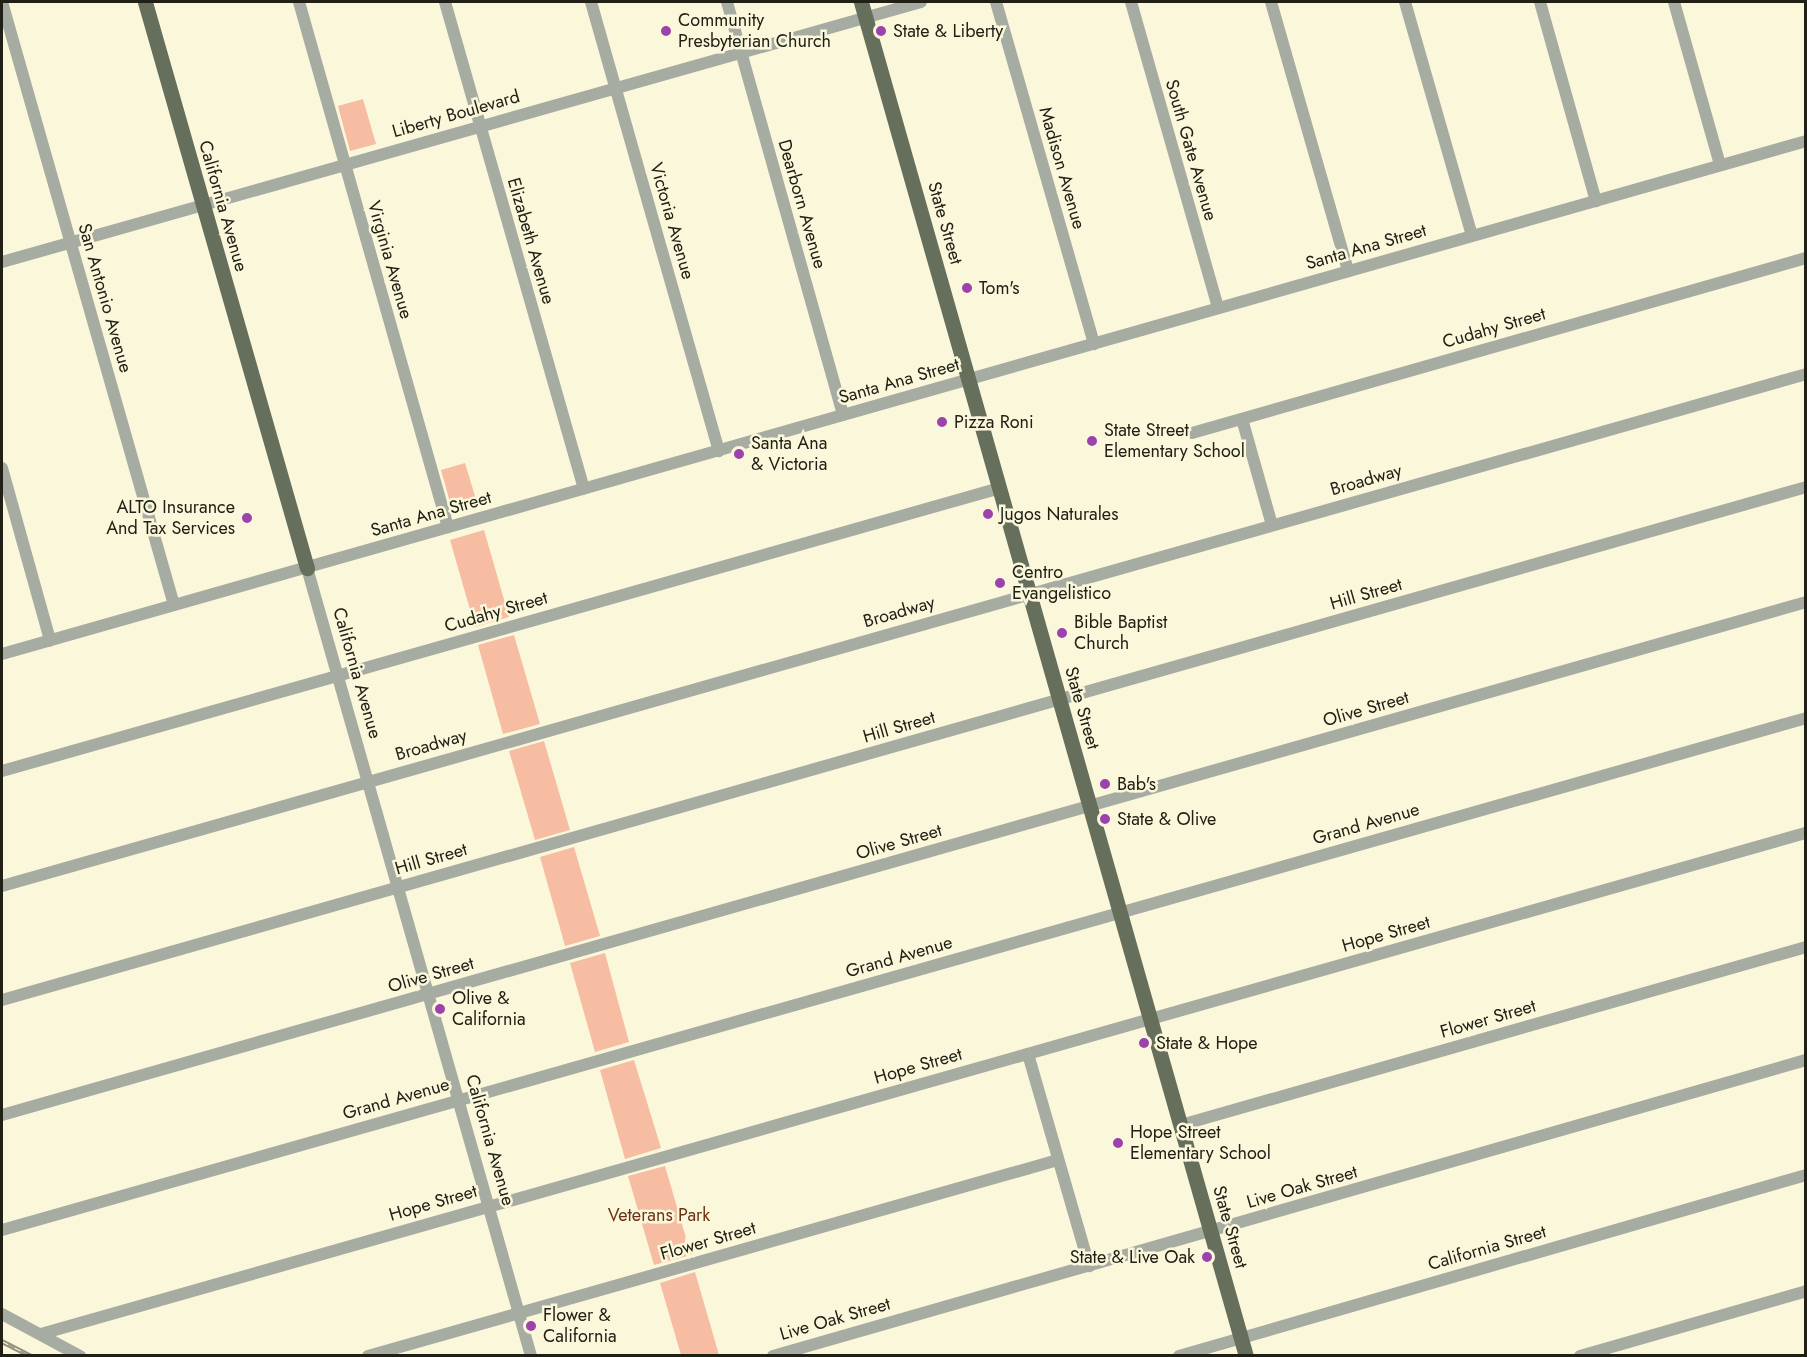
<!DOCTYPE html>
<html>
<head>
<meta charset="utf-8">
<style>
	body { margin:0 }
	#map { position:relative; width:1807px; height:1357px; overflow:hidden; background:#fbf7db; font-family:Jost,sans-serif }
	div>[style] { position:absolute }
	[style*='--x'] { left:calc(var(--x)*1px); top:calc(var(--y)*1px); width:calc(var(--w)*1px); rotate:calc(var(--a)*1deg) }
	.green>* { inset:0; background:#f6bda3 }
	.minor>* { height:12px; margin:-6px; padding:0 6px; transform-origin:6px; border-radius:6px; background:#a6aca1 }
	.major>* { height:15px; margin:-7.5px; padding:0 7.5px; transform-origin:7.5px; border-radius:7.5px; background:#656f5b }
	.rail>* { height:4.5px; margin-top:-2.25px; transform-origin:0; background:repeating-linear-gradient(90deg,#fbf7db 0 7px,#928f7c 0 14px); box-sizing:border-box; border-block:2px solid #928f7c }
	.dots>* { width:16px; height:16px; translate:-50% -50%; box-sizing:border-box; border:3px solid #fbf7db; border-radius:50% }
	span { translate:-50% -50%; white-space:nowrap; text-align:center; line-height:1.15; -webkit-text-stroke:5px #fbf7db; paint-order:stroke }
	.poi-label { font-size:18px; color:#212016 }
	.left { translate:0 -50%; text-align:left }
	.right { translate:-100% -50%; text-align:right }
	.street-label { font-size:18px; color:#212016 }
	.park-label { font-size:18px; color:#6a3217 }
	.frame { position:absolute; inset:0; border:3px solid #212016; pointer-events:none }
</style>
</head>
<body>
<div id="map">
	<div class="green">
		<div style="clip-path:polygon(363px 99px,376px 144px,350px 151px,338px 106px)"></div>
		<div style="clip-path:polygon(465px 463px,478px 506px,453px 513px,441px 470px)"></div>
		<div style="clip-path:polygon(484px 530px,509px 617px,475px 627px,450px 540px)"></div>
		<div style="clip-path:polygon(514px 635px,540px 724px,503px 734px,478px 645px)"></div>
		<div style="clip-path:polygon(544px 741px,570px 830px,535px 840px,509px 751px)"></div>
		<div style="clip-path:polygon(574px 847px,600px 936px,565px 946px,540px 857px)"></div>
		<div style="clip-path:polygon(605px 953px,629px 1042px,595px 1052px,570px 963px)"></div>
		<div style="clip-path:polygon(634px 1060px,661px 1148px,625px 1159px,600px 1070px)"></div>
		<div style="clip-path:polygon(665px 1166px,691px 1255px,654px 1265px,628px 1176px)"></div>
		<div style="clip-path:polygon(695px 1272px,719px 1355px,681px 1355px,660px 1283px)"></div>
	</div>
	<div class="minor">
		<div style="--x:2;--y:2;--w:627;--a:74.08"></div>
		<div style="--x:299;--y:2;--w:546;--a:74.16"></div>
		<div style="--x:445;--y:2;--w:506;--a:74.07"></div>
		<div style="--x:591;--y:2;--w:467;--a:74.1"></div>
		<div style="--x:727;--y:2;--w:429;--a:74.3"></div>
		<div style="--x:996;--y:2;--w:356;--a:74"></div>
		<div style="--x:1131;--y:2;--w:318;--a:74.1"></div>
		<div style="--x:1271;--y:2;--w:280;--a:74"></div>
		<div style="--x:1405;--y:2;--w:243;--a:74"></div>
		<div style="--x:1540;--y:2;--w:207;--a:74.3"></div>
		<div style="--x:1674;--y:2;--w:169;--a:74.2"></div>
		<div style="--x:2;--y:262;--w:955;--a:-15.8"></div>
		<div style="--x:1242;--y:419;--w:110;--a:74.2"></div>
		<div style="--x:1192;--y:433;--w:638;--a:-15.91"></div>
		<div style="--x:2;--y:468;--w:179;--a:74.4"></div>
		<div style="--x:307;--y:568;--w:819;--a:74.13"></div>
		<div style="--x:2;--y:654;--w:1876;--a:-15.87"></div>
		<div style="--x:2;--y:771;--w:1037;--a:-15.83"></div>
		<div style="--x:2;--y:886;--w:1875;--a:-15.84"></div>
		<div style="--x:2;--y:1000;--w:1876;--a:-15.87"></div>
		<div style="--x:1028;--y:1054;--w:221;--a:73.9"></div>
		<div style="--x:2;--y:1115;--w:1876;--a:-15.87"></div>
		<div style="--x:1181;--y:1125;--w:650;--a:-15.9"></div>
		<div style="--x:2;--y:1230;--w:1875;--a:-15.84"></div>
		<div style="--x:2;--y:1314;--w:89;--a:28.3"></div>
		<div style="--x:41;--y:1334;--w:1835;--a:-15.85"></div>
		<div style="--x:368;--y:1356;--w:717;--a:-15.86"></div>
		<div style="--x:773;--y:1356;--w:1075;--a:-15.99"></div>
		<div style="--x:1179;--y:1356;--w:653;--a:-16.1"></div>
		<div style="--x:1580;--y:1356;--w:235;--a:-16"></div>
	</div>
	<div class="major">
		<div style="--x:145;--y:2;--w:589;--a:74.03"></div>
		<div style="--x:861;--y:2;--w:1408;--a:74.13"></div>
	</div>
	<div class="rail">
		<div style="--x:2;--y:1341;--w:33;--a:27"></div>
	</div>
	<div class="dots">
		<div style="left:666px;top:31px;background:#9c42ad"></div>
		<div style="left:881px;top:31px;background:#9c42ad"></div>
		<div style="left:967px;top:288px;background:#9c42ad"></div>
		<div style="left:942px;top:422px;background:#9c42ad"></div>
		<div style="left:1092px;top:441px;background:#9c42ad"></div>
		<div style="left:739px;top:454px;background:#9c42ad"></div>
		<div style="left:988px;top:514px;background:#9c42ad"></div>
		<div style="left:247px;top:518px;background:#9c42ad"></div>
		<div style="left:1000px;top:583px;background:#9c42ad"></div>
		<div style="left:1062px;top:633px;background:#9c42ad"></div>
		<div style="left:1105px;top:784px;background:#9c42ad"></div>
		<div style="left:1105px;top:819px;background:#9c42ad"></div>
		<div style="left:440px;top:1009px;background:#9c42ad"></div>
		<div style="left:1144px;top:1043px;background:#9c42ad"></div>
		<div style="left:1118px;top:1143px;background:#9c42ad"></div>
		<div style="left:1207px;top:1257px;background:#9c42ad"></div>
		<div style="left:531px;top:1326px;background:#9c42ad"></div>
	</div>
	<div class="poi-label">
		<span class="left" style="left:678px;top:31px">Community<br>Presbyterian Church</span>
		<span class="left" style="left:893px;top:31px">State &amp; Liberty</span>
		<span class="left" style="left:979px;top:288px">Tom's</span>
		<span class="left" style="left:954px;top:422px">Pizza Roni</span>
		<span class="left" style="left:1104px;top:441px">State Street<br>Elementary School</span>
		<span class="left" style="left:751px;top:454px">Santa Ana<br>&amp; Victoria</span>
		<span class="right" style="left:235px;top:518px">ALTO Insurance<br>And Tax Services</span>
		<span class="left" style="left:1000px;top:514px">Jugos Naturales</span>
		<span class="left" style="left:1012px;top:583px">Centro<br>Evangelistico</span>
		<span class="left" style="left:1074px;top:633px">Bible Baptist<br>Church</span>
		<span class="left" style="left:1117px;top:784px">Bab's</span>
		<span class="left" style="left:1117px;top:819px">State &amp; Olive</span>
		<span class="left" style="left:452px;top:1009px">Olive &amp;<br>California</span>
		<span class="left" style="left:1156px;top:1043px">State &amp; Hope</span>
		<span class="left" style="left:1130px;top:1143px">Hope Street<br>Elementary School</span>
		<span class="right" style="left:1195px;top:1257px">State &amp; Live Oak</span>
		<span class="left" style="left:543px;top:1326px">Flower &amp;<br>California</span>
	</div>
	<div class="street-label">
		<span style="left:456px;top:114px;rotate:-16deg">Liberty Boulevard</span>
		<span style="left:1191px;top:150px;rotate:74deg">South Gate Avenue</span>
		<span style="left:1062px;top:168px;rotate:74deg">Madison Avenue</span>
		<span style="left:802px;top:204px;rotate:74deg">Dearborn Avenue</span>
		<span style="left:223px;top:206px;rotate:74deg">California Avenue</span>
		<span style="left:672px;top:221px;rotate:74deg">Victoria Avenue</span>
		<span style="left:945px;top:223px;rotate:74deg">State Street</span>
		<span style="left:531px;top:241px;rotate:74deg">Elizabeth Avenue</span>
		<span style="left:1366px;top:247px;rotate:-16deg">Santa Ana Street</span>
		<span style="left:390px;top:260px;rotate:74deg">Virginia Avenue</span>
		<span style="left:105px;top:298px;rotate:74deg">San Antonio Avenue</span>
		<span style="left:1494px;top:328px;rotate:-16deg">Cudahy Street</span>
		<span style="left:899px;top:381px;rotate:-16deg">Santa Ana Street</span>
		<span style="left:1366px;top:480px;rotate:-16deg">Broadway</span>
		<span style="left:431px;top:514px;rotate:-16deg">Santa Ana Street</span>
		<span style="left:1366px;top:594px;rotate:-16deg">Hill Street</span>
		<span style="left:496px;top:612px;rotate:-16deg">Cudahy Street</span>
		<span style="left:899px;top:612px;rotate:-16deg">Broadway</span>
		<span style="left:357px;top:673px;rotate:74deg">California Avenue</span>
		<span style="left:1082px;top:708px;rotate:74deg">State Street</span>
		<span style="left:1366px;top:709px;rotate:-16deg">Olive Street</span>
		<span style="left:899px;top:727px;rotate:-16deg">Hill Street</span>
		<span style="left:431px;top:745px;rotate:-16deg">Broadway</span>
		<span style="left:1366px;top:824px;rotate:-16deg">Grand Avenue</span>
		<span style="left:899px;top:842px;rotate:-16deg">Olive Street</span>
		<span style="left:431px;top:859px;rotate:-16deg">Hill Street</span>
		<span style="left:1386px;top:934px;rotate:-16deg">Hope Street</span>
		<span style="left:899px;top:957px;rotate:-16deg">Grand Avenue</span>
		<span style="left:431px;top:975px;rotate:-16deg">Olive Street</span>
		<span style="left:1488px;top:1019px;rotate:-16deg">Flower Street</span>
		<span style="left:918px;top:1066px;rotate:-16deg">Hope Street</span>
		<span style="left:396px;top:1099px;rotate:-16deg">Grand Avenue</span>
		<span style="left:490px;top:1140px;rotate:74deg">California Avenue</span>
		<span style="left:1302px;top:1187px;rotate:-16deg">Live Oak Street</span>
		<span style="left:433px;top:1203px;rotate:-16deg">Hope Street</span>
		<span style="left:1230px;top:1227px;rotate:74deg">State Street</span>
		<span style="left:708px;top:1241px;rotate:-16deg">Flower Street</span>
		<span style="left:1487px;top:1248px;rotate:-16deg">California Street</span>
		<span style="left:835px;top:1319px;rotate:-16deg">Live Oak Street</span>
	</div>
	<div class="park-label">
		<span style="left:659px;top:1215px">Veterans Park</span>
	</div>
	<div class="frame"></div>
</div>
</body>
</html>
